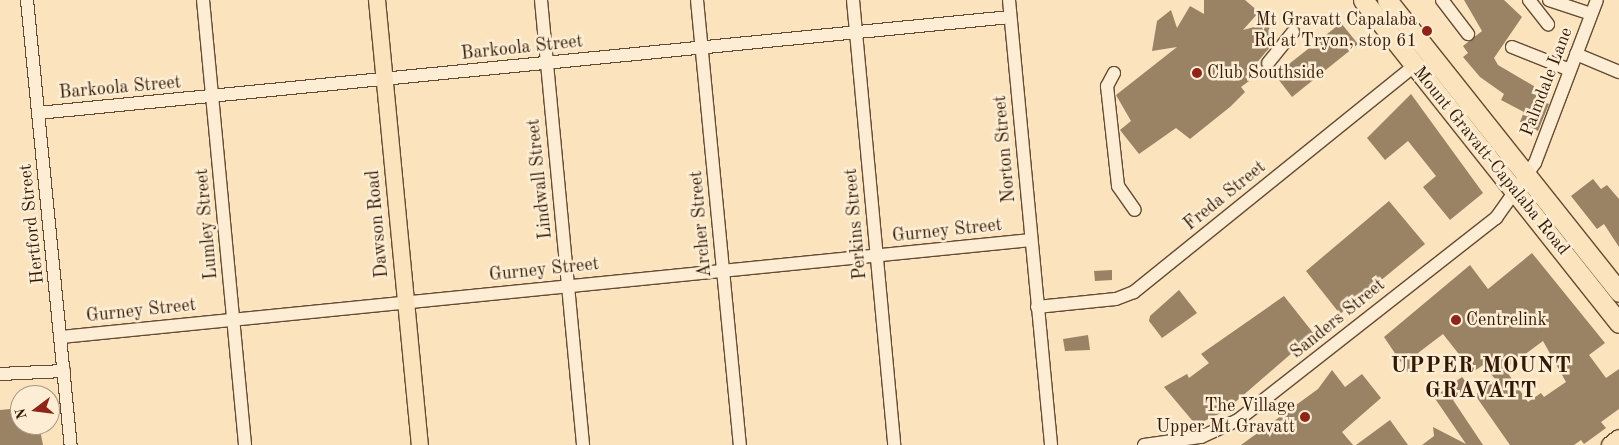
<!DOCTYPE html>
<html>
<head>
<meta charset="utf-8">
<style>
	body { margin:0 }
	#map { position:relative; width:1619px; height:445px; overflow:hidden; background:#fae3bd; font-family:"Old Standard TT",serif }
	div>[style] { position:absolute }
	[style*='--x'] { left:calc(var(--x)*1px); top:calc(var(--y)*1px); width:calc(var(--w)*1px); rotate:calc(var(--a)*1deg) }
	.building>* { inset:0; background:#9a8265 }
	.roads { filter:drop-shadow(1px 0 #654b33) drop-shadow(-1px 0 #654b33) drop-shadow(0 1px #654b33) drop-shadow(0 -1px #654b33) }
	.minor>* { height:12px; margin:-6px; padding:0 6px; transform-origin:6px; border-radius:6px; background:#fcedd4 }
	.major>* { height:16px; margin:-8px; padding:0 8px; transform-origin:8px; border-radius:8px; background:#fae3bd }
	.highway>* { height:19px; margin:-9.5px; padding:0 9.5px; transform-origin:9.5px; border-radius:9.5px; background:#fae3bd }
	.dots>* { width:14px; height:14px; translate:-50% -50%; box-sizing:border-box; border:2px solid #fcedd4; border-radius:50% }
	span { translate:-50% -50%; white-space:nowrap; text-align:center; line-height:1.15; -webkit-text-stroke:5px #fcedd4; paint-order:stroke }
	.poi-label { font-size:18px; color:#331805 }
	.right { translate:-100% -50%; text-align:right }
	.left { translate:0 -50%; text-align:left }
	.street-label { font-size:18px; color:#331805 }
	.district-label { font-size:22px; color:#331805; font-weight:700; letter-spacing:1px }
	.north { position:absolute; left:10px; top:385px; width:50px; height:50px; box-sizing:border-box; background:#fcedd4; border:1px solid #ac9881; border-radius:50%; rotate:255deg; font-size:14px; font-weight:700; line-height:20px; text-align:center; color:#331805 }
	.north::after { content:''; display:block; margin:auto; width:18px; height:22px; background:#8f2418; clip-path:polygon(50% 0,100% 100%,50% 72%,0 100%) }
</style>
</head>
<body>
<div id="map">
	<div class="building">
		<div style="clip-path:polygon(1204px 0,1245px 0,1259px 12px,1243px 30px,1269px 23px,1270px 47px,1245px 77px,1249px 81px,1241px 87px,1245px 92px,1230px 107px,1190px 139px,1176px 128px,1139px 154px,1120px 130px,1131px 121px,1116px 95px,1177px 47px,1152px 51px,1157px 21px,1171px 10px,1177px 28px,1190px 6px,1204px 14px)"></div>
		<div style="clip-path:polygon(1464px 0,1504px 0,1522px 17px,1494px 58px,1498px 65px,1539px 89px,1535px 99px,1549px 104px,1538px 131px,1520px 122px,1524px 112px,1501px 100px,1504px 94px,1480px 77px,1463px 57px,1468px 53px,1463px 46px,1482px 31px)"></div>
		<div style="clip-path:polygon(1341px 23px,1358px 44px,1292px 97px,1275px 75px)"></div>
		<div style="clip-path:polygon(1411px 94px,1483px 193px,1450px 220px,1423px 187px,1436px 176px,1408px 141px,1385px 160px,1367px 138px)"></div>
		<div style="clip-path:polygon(1593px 179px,1601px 189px,1607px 185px,1619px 199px,1619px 247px,1604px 224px,1597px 229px,1571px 196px)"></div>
		<div style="clip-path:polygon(1389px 201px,1425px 244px,1340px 314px,1306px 271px)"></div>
		<div style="clip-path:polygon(evenodd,1532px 253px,1605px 343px,1589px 355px,1606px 378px,1619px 369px,1619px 409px,1601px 422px,1606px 428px,1584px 444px,1581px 440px,1574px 445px,1510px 445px,1475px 395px,1496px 380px,1483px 365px,1473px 372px,1443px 334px,1418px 353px,1425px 361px,1409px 374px,1384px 337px,1470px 265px,1488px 289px,1532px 253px,1543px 341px,1566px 382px,1544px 397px,1541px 393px,1528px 402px,1505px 369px,1543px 341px)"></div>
		<div style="clip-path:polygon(1112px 270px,1112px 280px,1095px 281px,1094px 271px)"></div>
		<div style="clip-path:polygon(1179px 290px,1197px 313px,1162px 338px,1149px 321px,1150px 316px)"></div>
		<div style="clip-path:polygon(1284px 296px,1314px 334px,1225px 411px,1196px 425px,1164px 387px,1187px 374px,1189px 378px,1209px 363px,1201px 354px)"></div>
		<div style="clip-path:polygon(1088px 335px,1090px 350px,1065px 351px,1063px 339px)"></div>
		<div style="clip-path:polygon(1332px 370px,1345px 387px,1362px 374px,1381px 398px,1342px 432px,1353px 445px,1241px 445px,1318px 389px)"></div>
		<div style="clip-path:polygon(1462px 377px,1470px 387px,1453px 400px,1483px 445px,1422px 445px,1434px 436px,1433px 427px,1466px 444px,1434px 397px)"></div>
		<div style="clip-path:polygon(20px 408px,20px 425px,39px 425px,43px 445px,0 445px,0 410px)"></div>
		<div style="clip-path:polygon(1390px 420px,1408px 445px,1356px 445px)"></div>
	</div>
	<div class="roads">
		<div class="minor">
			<div style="--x:27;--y:0;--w:447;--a:84.4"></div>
			<div style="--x:203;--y:0;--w:447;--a:84.6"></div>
			<div style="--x:541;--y:0;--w:447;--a:84.6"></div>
			<div style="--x:697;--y:0;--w:447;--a:84.5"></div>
			<div style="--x:853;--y:0;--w:447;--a:84.7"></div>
			<div style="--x:1009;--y:0;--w:447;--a:84.6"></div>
			<div style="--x:1442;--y:0;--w:43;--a:52.6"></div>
			<div style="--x:1529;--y:0;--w:31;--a:52"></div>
			<div style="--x:1549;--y:0;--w:44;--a:18.4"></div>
			<div style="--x:1512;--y:47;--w:62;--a:21.6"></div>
			<div style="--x:1576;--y:54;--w:47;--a:22.7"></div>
			<div style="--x:1268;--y:63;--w:40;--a:-51"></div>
			<div style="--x:1114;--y:73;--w:15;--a:118"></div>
			<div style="--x:1107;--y:86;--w:101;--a:83.7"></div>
			<div style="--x:1118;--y:186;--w:29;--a:55"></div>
			<div style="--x:38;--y:113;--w:977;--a:-5.64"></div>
			<div style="--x:1037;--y:307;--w:79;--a:-5.8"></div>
			<div style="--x:1116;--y:299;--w:19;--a:-21"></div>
			<div style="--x:1134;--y:292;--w:361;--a:-38.9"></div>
			<div style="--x:61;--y:337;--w:975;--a:-5.71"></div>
			<div style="--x:0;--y:374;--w:64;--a:-2.7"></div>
			<div style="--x:1144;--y:445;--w:58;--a:-8"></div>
			<div style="--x:1201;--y:437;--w:41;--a:-24.7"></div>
			<div style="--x:1238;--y:420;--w:328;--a:-38.1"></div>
			<div style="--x:1496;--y:218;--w:67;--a:-54.7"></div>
			<div style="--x:1535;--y:163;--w:174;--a:-69.2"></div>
		</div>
		<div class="major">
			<div style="--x:377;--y:0;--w:447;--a:84.5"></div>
			<div style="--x:1610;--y:445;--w:11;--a:-38"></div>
		</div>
		<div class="highway">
			<div style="--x:1363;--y:0;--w:412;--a:51.6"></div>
			<div style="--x:1387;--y:0;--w:373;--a:51.5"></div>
		</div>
	</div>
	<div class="dots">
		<div style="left:1427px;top:31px;background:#8f2418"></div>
		<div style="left:1197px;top:73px;background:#8f2418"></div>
		<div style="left:1456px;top:320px;background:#8f2418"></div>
		<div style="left:1305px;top:417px;background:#8f2418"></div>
	</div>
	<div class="poi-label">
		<span class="right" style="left:1417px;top:31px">Mt Gravatt Capalaba<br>Rd at Tryon, stop 61</span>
		<span class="left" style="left:1207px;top:73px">Club Southside</span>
		<span class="left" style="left:1466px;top:320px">Centrelink</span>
		<span class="right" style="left:1295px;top:417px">The Village<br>Upper Mt Gravatt</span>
	</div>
	<div class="street-label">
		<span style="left:522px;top:48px;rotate:-6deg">Barkoola Street</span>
		<span style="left:1547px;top:82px;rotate:-69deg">Palmdale Lane</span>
		<span style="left:120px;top:88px;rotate:-5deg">Barkoola Street</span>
		<span style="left:1005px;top:149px;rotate:-95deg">Norton Street</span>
		<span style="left:1491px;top:161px;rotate:51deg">Mount Gravatt-Capalaba Road</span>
		<span style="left:540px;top:179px;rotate:-96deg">Lindwall Street</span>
		<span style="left:1225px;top:196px;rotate:-39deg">Freda Street</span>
		<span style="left:32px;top:224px;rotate:-96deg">Hertford Street</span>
		<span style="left:207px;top:224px;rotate:-95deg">Lumley Street</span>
		<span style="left:378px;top:224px;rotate:-95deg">Dawson Road</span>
		<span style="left:701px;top:224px;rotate:-95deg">Archer Street</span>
		<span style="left:856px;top:224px;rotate:-95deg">Perkins Street</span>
		<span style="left:947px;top:231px;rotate:-6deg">Gurney Street</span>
		<span style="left:544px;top:270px;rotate:-6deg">Gurney Street</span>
		<span style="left:141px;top:311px;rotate:-6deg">Gurney Street</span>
		<span style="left:1338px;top:319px;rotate:-39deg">Sanders Street</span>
	</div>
	<div class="district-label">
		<span style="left:1481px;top:379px">UPPER MOUNT<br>GRAVATT</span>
	</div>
	<div class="north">N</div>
</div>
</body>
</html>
